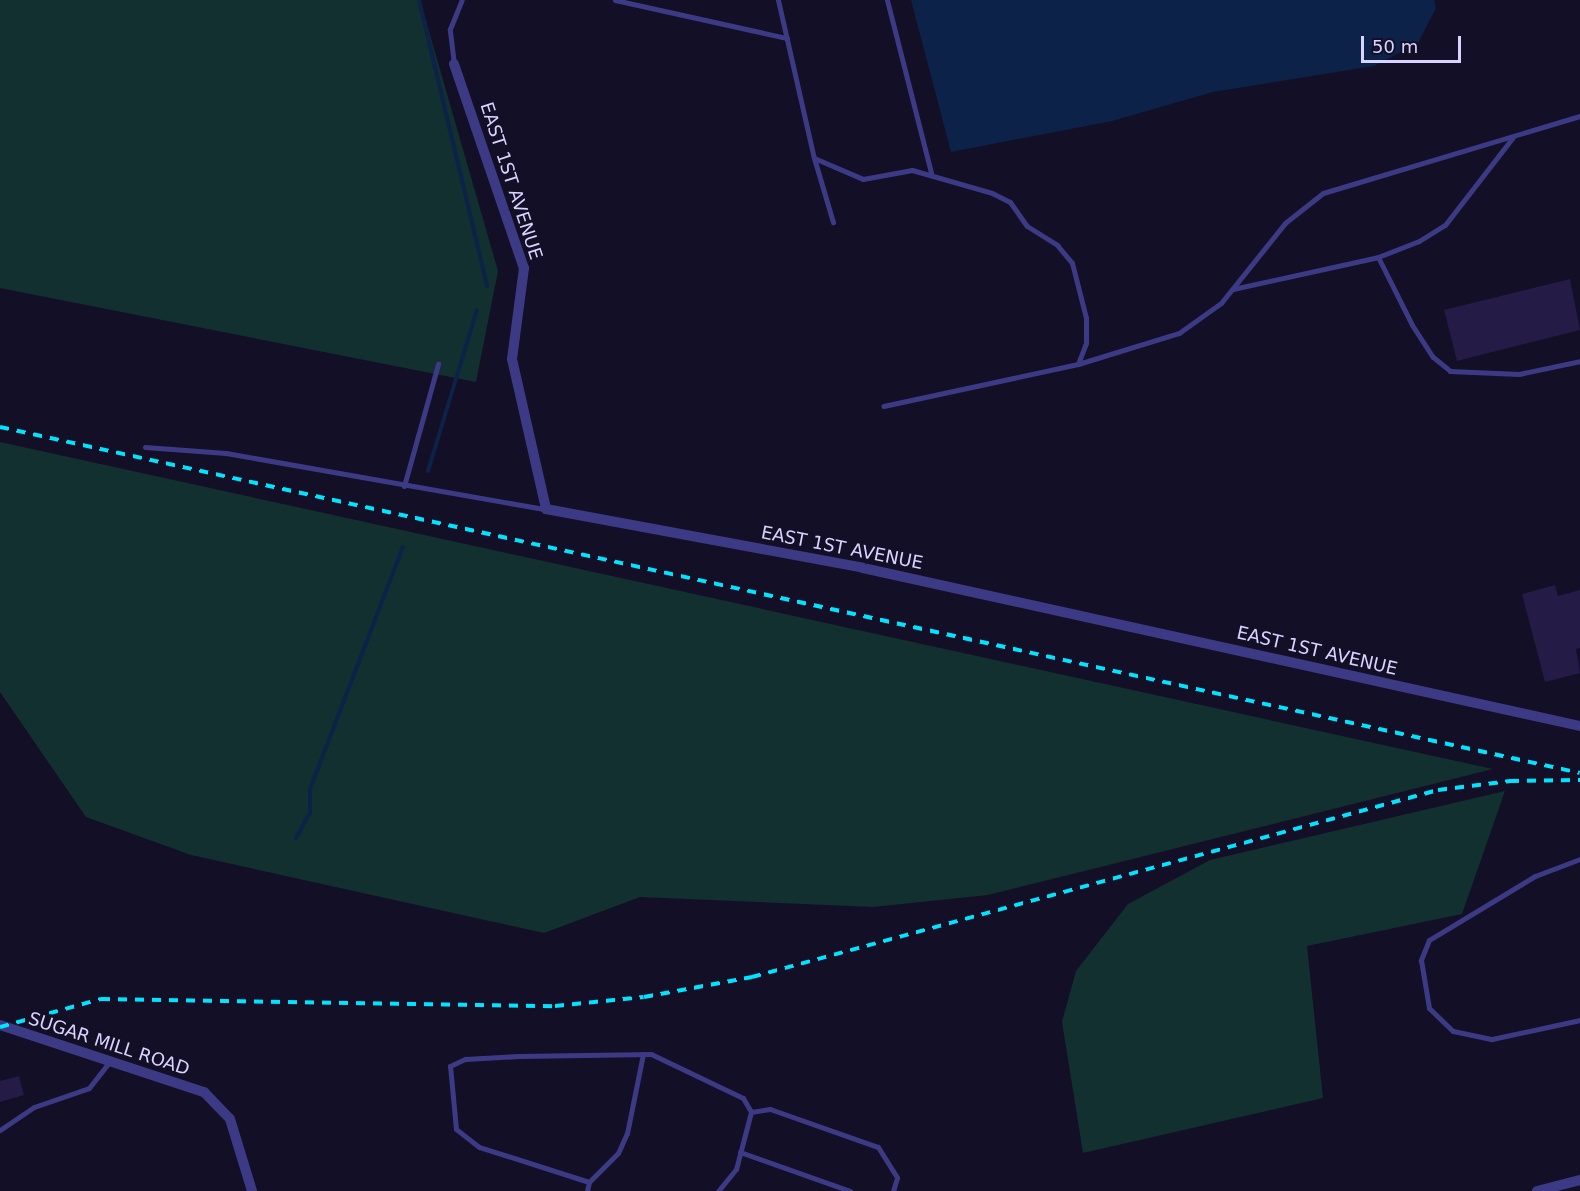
<!DOCTYPE html>
<html>
<head>
<meta charset="utf-8">
<style>
	body { margin:0 }
	#map { position:relative; width:1580px; height:1191px; overflow:hidden; background:#130f26; font-family:"DejaVu Sans",sans-serif }
	div>[style] { position:absolute }
	[style*='--x'] { left:calc(var(--x)*1px); top:calc(var(--y)*1px); width:calc(var(--w)*1px); rotate:calc(var(--a)*1deg) }
	.green>* { inset:0; background:#12302f }
	.water>* { inset:0; background:#0c2248 }
	.stream>* { height:4px; margin:-2px; padding:0 2px; transform-origin:2px; border-radius:2px; background:#0c2248 }
	.building>* { inset:0; background:#241b47 }
	.lane>* { height:5px; margin:-2.5px; padding:0 2.5px; transform-origin:2.5px; border-radius:2.5px; background:#3d3a85 }
	.street>* { height:10px; margin:-5px; padding:0 5px; transform-origin:5px; border-radius:5px; background:#3d3a85 }
	.rail>* { height:4px; margin-top:-2px; transform-origin:0; background:repeating-linear-gradient(90deg,#00e5ff 0 9px,transparent 0 17px) }
	span { translate:-50% -50%; white-space:nowrap; text-align:center; line-height:1.15; -webkit-text-stroke:6px #130f26; paint-order:stroke }
	.street-label { font-size:18px; color:#d9d4ff }
	.scale { position:absolute; left:1361px; top:36px; width:100px; height:27px; box-sizing:border-box; border:3px solid #d9d4ff; border-top:0; padding-left:8px; font-size:18px; line-height:21px; white-space:nowrap; color:#d9d4ff; -webkit-text-stroke:4px #130f26; paint-order:stroke }
</style>
</head>
<body>
<div id="map">
	<div class="green">
		<div style="clip-path:polygon(0 0,420px 0,498px 271px,476px 382px,0 288px)"></div>
		<div style="clip-path:polygon(0 442px,1493px 769px,988px 895px,873px 907px,640px 897px,544px 933px,191px 855px,86px 817px,0 692px)"></div>
		<div style="clip-path:polygon(1505px 791px,1462px 914px,1307px 946px,1323px 1098px,1083px 1153px,1062px 1022px,1076px 971px,1128px 904px,1210px 860px)"></div>
	</div>
	<div class="water">
		<div style="clip-path:polygon(911px 0,1434px 0,1436px 8px,1418px 43px,1374px 66px,1213px 92px,1112px 121px,951px 152px)"></div>
	</div>
	<div class="stream">
		<div style="--x:419;--y:0;--w:294;--a:76.6"></div>
		<div style="--x:428;--y:471;--w:168;--a:-73.1"></div>
		<div style="--x:296;--y:838;--w:29;--a:-61"></div>
		<div style="--x:310;--y:813;--w:24;--a:-90"></div>
		<div style="--x:310;--y:789;--w:259;--a:-69"></div>
	</div>
	<div class="building">
		<div style="clip-path:polygon(1570px 279px,1580px 330px,1457px 361px,1444px 310px)"></div>
		<div style="clip-path:polygon(1555px 585px,1558px 596px,1580px 590px,1580px 648px,1576px 649px,1580px 673px,1545px 682px,1522px 594px)"></div>
		<div style="clip-path:polygon(19px 1076px,24px 1095px,0 1102px,0 1081px)"></div>
	</div>
	<div class="lane">
		<div style="--x:615;--y:0;--w:176;--a:12.5"></div>
		<div style="--x:778;--y:0;--w:162;--a:77.2"></div>
		<div style="--x:814;--y:158;--w:53;--a:23.2"></div>
		<div style="--x:863;--y:179;--w:50;--a:-10.4"></div>
		<div style="--x:912;--y:170;--w:83;--a:16"></div>
		<div style="--x:992;--y:193;--w:20;--a:27"></div>
		<div style="--x:1010;--y:202;--w:29;--a:55"></div>
		<div style="--x:1027;--y:226;--w:36;--a:32"></div>
		<div style="--x:1057;--y:245;--w:23;--a:50"></div>
		<div style="--x:1072;--y:263;--w:57;--a:75.7"></div>
		<div style="--x:1086;--y:318;--w:25;--a:90"></div>
		<div style="--x:1086;--y:343;--w:22;--a:111"></div>
		<div style="--x:1078;--y:364;--w:199;--a:167.8"></div>
		<div style="--x:887;--y:0;--w:179;--a:75.7"></div>
		<div style="--x:454;--y:64;--w:35;--a:-97"></div>
		<div style="--x:450;--y:29;--w:31;--a:-68"></div>
		<div style="--x:814;--y:158;--w:67;--a:73.5"></div>
		<div style="--x:1378;--y:257;--w:76;--a:63.4"></div>
		<div style="--x:1412;--y:325;--w:38;--a:57"></div>
		<div style="--x:1433;--y:357;--w:22;--a:39"></div>
		<div style="--x:1450;--y:371;--w:69;--a:2.5"></div>
		<div style="--x:1519;--y:374;--w:62;--a:-12"></div>
		<div style="--x:1233;--y:289;--w:148;--a:-12.4"></div>
		<div style="--x:1378;--y:257;--w:44;--a:-21.3"></div>
		<div style="--x:1419;--y:241;--w:31;--a:-32"></div>
		<div style="--x:1445;--y:225;--w:111;--a:-52.3"></div>
		<div style="--x:1078;--y:364;--w:106;--a:-17.1"></div>
		<div style="--x:1179;--y:333;--w:52;--a:-35.5"></div>
		<div style="--x:1221;--y:303;--w:102;--a:-51.3"></div>
		<div style="--x:1285;--y:223;--w:48;--a:-38.3"></div>
		<div style="--x:1323;--y:193;--w:268;--a:-16.7"></div>
		<div style="--x:145;--y:447;--w:81;--a:4.2"></div>
		<div style="--x:226;--y:453;--w:324;--a:10"></div>
		<div style="--x:404;--y:486;--w:127;--a:-74.4"></div>
		<div style="--x:1580;--y:859;--w:48;--a:159.3"></div>
		<div style="--x:1535;--y:876;--w:124;--a:148.9"></div>
		<div style="--x:1429;--y:940;--w:22;--a:112"></div>
		<div style="--x:1421;--y:960;--w:49;--a:80.5"></div>
		<div style="--x:1429;--y:1008;--w:33;--a:44"></div>
		<div style="--x:1453;--y:1031;--w:40;--a:12"></div>
		<div style="--x:1492;--y:1039;--w:90;--a:-12.2"></div>
		<div style="--x:643;--y:1054;--w:81;--a:101.4"></div>
		<div style="--x:627;--y:1133;--w:22;--a:114"></div>
		<div style="--x:618;--y:1153;--w:41;--a:135"></div>
		<div style="--x:589;--y:1182;--w:115;--a:-162.3"></div>
		<div style="--x:479;--y:1147;--w:29;--a:-142"></div>
		<div style="--x:456;--y:1129;--w:63;--a:-95.4"></div>
		<div style="--x:450;--y:1066;--w:17;--a:-25"></div>
		<div style="--x:465;--y:1059;--w:54;--a:-3.2"></div>
		<div style="--x:519;--y:1056;--w:132;--a:-0.9"></div>
		<div style="--x:651;--y:1054;--w:102;--a:25.6"></div>
		<div style="--x:743;--y:1098;--w:16;--a:60"></div>
		<div style="--x:751;--y:1112;--w:59;--a:104.7"></div>
		<div style="--x:736;--y:1169;--w:28;--a:129"></div>
		<div style="--x:751;--y:1112;--w:19;--a:-9"></div>
		<div style="--x:770;--y:1109;--w:114;--a:19.4"></div>
		<div style="--x:878;--y:1147;--w:36;--a:58"></div>
		<div style="--x:897;--y:1178;--w:14;--a:107"></div>
		<div style="--x:0;--y:1130;--w:41;--a:-34.1"></div>
		<div style="--x:34;--y:1107;--w:58;--a:-19.1"></div>
		<div style="--x:89;--y:1088;--w:36;--a:-52"></div>
		<div style="--x:740;--y:1152;--w:117;--a:19.5"></div>
		<div style="--x:587;--y:1191;--w:9;--a:-77"></div>
	</div>
	<div class="street">
		<div style="--x:454;--y:64;--w:216;--a:71.1"></div>
		<div style="--x:524;--y:268;--w:92;--a:97.5"></div>
		<div style="--x:512;--y:359;--w:154;--a:77.2"></div>
		<div style="--x:546;--y:509;--w:322;--a:10.5"></div>
		<div style="--x:863;--y:568;--w:734;--a:12.43"></div>
		<div style="--x:0;--y:1025;--w:215;--a:18.2"></div>
		<div style="--x:204;--y:1092;--w:37;--a:46"></div>
		<div style="--x:230;--y:1119;--w:75;--a:73"></div>
		<div style="--x:1537;--y:1191;--w:44;--a:-14.3"></div>
	</div>
	<div class="rail">
		<div style="--x:0;--y:427;--w:1617;--a:12.35"></div>
		<div style="--x:0;--y:1027;--w:105;--a:-15.5"></div>
		<div style="--x:101;--y:999;--w:454;--a:0.9"></div>
		<div style="--x:555;--y:1006;--w:89;--a:-5.8"></div>
		<div style="--x:644;--y:997;--w:110;--a:-10.5"></div>
		<div style="--x:752;--y:977;--w:711;--a:-15.25"></div>
		<div style="--x:1438;--y:790;--w:73;--a:-7.1"></div>
		<div style="--x:1510;--y:781;--w:70;--a:-0.8"></div>
	</div>
	<div class="street-label">
		<span style="left:511px;top:181px;rotate:72deg">EAST 1ST AVENUE</span>
		<span style="left:842px;top:548px;rotate:11deg">EAST 1ST AVENUE</span>
		<span style="left:1317px;top:651px;rotate:13deg">EAST 1ST AVENUE</span>
		<span style="left:109px;top:1044px;rotate:18deg">SUGAR MILL ROAD</span>
	</div>
	<div class="scale">50 m</div>
</div>
</body>
</html>
